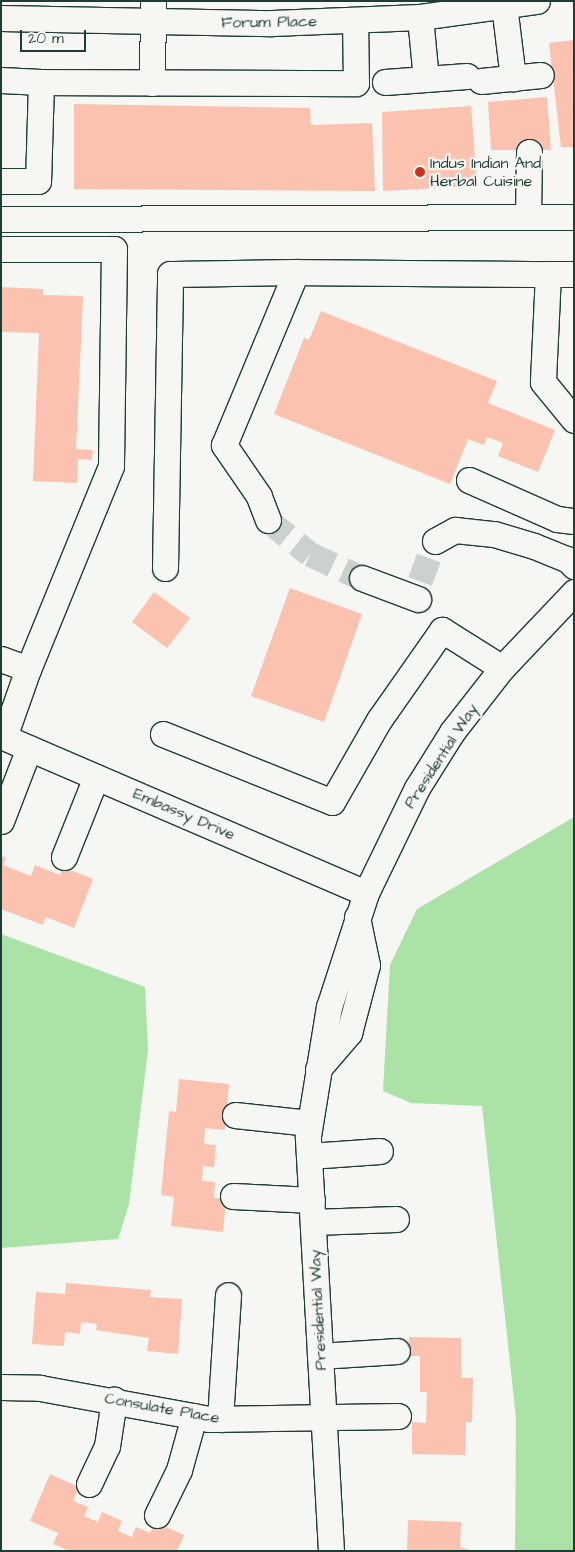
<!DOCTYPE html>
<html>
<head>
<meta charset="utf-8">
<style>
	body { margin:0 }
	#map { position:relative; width:575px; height:1552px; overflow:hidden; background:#f6f6f2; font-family:"Architects Daughter",sans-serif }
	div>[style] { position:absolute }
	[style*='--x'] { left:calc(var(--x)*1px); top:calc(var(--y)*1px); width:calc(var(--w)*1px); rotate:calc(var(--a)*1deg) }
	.green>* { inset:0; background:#abe2a5 }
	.building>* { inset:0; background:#fbc2b0 }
	.minor-tunnel>* { height:25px; margin-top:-12.5px; transform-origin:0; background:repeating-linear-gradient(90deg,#cbd1cc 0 25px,transparent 0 37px) }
	.roads { filter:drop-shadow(1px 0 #1f3d34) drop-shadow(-1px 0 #1f3d34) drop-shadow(0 1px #1f3d34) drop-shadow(0 -1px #1f3d34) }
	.minor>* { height:25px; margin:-12.5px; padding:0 12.5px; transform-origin:12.5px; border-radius:12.5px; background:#f6f6f2 }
	.dots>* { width:14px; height:14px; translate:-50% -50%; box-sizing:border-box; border:2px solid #f6f6f2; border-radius:50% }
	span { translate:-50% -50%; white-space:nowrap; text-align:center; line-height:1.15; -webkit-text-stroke:4.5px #f6f6f2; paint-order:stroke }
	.street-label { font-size:16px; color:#1f3d34 }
	.poi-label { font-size:16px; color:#1f3d34 }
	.left { translate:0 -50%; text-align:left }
	.frame { position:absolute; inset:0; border:2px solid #1f3d34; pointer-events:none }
	.scale { position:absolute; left:20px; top:30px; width:66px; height:22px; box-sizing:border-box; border:2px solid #1f3d34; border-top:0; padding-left:6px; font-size:15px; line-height:18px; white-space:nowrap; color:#1f3d34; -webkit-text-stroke:4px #f6f6f2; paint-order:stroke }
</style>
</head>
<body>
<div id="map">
	<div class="green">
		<div style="clip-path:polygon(574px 817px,574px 1551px,515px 1551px,516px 1418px,482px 1106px,411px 1103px,383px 1091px,390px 965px,417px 909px)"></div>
		<div style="clip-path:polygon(1px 934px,145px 987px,148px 1050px,129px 1204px,118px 1239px,1px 1248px)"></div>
	</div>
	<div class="building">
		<div style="clip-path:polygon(574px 40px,574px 147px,561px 147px,549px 43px)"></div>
		<div style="clip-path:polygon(547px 97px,551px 150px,491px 150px,488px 102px)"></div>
		<div style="clip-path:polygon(74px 104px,310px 108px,311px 125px,372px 123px,375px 191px,74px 189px)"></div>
		<div style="clip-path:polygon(471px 106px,477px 186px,383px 191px,382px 112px)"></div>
		<div style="clip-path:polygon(1px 287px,43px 289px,43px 295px,83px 296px,76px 449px,93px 450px,92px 460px,78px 459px,77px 483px,33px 481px,39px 333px,1px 332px)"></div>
		<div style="clip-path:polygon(321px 311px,497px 381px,488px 403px,555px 430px,538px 472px,498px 456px,503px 443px,487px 437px,484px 445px,468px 439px,450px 484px,274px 414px,304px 338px,309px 340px)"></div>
		<div style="clip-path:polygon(290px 588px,362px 614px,324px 722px,251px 696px)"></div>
		<div style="clip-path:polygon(154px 592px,190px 618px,167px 648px,132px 622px)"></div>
		<div style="clip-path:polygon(1px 856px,6px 858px,3px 865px,31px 876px,35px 865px,60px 875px,63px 867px,93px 879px,74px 928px,46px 917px,43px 925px,1px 909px)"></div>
		<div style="clip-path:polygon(179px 1079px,229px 1084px,225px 1130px,205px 1128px,204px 1144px,216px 1145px,214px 1167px,203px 1166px,202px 1181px,215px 1182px,214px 1198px,226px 1199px,223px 1232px,171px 1226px,174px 1197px,161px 1195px,169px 1111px,176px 1112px)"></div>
		<div style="clip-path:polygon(66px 1283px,151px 1290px,150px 1297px,182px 1299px,178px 1354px,147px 1351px,149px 1338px,96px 1330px,97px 1324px,81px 1322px,80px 1334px,65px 1332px,64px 1346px,32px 1344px,36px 1292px,65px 1294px)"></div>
		<div style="clip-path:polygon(409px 1337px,461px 1338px,461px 1378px,473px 1378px,472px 1422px,466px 1422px,465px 1455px,412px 1454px,412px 1422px,426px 1423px,427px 1392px,420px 1392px,420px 1356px,409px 1356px)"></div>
		<div style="clip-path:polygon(50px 1474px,79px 1487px,73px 1501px,88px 1507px,84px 1516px,98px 1522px,102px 1512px,122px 1521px,118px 1531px,132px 1537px,136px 1527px,150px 1533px,155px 1522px,184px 1535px,177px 1551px,70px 1551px,53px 1544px,58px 1533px,30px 1521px)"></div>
		<div style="clip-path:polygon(408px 1520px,461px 1522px,460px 1547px,473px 1551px,407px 1551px)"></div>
	</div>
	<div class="minor-tunnel">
		<div style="--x:268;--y:520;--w:54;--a:39"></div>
		<div style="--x:310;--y:554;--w:57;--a:24.8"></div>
		<div style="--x:420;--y:581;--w:43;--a:-69.4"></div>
	</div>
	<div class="roads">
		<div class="minor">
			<div style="--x:504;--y:5;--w:74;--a:83"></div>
			<div style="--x:420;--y:17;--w:62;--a:84.5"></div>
			<div style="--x:1;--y:18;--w:271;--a:1.1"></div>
			<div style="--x:272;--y:23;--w:148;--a:-2.3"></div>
			<div style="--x:420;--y:17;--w:118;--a:-7.8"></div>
			<div style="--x:1;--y:80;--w:40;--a:2.9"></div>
			<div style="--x:41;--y:82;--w:99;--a:91.7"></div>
			<div style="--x:38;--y:181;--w:37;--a:180"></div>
			<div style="--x:481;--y:81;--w:60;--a:-5.7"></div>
			<div style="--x:41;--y:82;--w:315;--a:0.2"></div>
			<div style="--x:356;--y:83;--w:63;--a:-90.9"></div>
			<div style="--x:385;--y:82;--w:82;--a:-4.2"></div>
			<div style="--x:152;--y:83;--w:82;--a:-89.3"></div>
			<div style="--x:528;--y:217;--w:65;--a:-89.1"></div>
			<div style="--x:1;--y:219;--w:573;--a:-0.2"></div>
			<div style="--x:1;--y:249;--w:113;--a:0"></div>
			<div style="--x:114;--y:249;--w:217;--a:90.8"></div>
			<div style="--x:111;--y:466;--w:219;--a:112.2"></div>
			<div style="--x:574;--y:274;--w:26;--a:180"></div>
			<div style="--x:548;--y:274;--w:108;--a:92.7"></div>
			<div style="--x:543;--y:382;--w:49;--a:50.8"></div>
			<div style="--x:469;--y:480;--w:96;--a:23.9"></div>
			<div style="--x:557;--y:519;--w:17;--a:7"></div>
			<div style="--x:268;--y:520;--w:26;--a:-111"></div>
			<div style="--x:259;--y:496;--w:62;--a:-124.5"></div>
			<div style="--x:224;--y:445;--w:187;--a:-67.4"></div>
			<div style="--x:296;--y:272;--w:252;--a:0.5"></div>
			<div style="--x:435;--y:541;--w:23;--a:-29"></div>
			<div style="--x:455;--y:530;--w:39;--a:6"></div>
			<div style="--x:494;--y:534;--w:42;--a:16.7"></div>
			<div style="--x:534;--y:546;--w:35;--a:22"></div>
			<div style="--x:567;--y:559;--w:10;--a:45"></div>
			<div style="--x:165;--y:568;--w:294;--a:-89"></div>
			<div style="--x:170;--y:274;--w:126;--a:-0.9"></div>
			<div style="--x:362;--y:578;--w:60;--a:20.6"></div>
			<div style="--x:1;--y:659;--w:29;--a:20"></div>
			<div style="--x:28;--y:669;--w:72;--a:109.4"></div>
			<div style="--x:163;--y:734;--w:182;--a:21.9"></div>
			<div style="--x:332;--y:802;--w:95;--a:-60.2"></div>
			<div style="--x:379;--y:720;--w:110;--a:-55"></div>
			<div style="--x:442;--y:630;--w:71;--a:32.3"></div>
			<div style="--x:1;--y:736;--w:397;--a:23.3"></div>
			<div style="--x:1;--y:821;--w:78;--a:-69"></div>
			<div style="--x:64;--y:857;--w:86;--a:-68.2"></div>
			<div style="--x:318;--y:1069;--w:48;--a:-49.3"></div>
			<div style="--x:349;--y:1033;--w:70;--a:-75.2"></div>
			<div style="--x:367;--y:965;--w:49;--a:-101.8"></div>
			<div style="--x:235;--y:1115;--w:75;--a:6.1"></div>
			<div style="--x:309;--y:1156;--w:71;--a:-4"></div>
			<div style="--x:233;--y:1196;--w:79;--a:2.9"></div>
			<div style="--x:313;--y:1222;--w:83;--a:-2.1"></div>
			<div style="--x:320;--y:1356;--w:77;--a:-3.7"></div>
			<div style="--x:1;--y:1387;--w:39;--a:1"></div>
			<div style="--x:40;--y:1388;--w:172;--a:10.4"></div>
			<div style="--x:209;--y:1419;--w:189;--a:-0.9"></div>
			<div style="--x:220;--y:1419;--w:124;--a:-86.3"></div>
			<div style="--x:89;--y:1484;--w:42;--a:-64.7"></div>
			<div style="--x:107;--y:1446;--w:47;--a:-81.3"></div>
			<div style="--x:157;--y:1515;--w:50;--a:-63.9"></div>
			<div style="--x:179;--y:1470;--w:56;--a:-74.5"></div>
			<div style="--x:331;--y:1551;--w:416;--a:-93.2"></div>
			<div style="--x:308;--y:1136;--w:131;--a:-80.8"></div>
			<div style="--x:329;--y:1007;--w:120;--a:-72"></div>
			<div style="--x:366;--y:893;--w:117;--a:-64.1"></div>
			<div style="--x:417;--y:788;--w:66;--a:-58"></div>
			<div style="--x:452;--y:732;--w:81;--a:-52"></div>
			<div style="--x:502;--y:668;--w:105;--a:-46.5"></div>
		</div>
	</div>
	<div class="dots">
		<div style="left:420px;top:172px;background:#c8321e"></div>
	</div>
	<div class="street-label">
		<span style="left:269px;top:22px;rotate:-1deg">Forum Place</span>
		<span style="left:441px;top:756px;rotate:-57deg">Presidential Way</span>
		<span style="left:184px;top:814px;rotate:23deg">Embassy Drive</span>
		<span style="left:318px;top:1310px;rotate:-93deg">Presidential Way</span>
		<span style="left:162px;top:1408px;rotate:10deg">Consulate Place</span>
	</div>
	<div class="poi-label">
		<span class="left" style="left:430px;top:172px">Indus Indian And<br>Herbal Cuisine</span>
	</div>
	<div class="frame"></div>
	<div class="scale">20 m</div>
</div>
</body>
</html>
